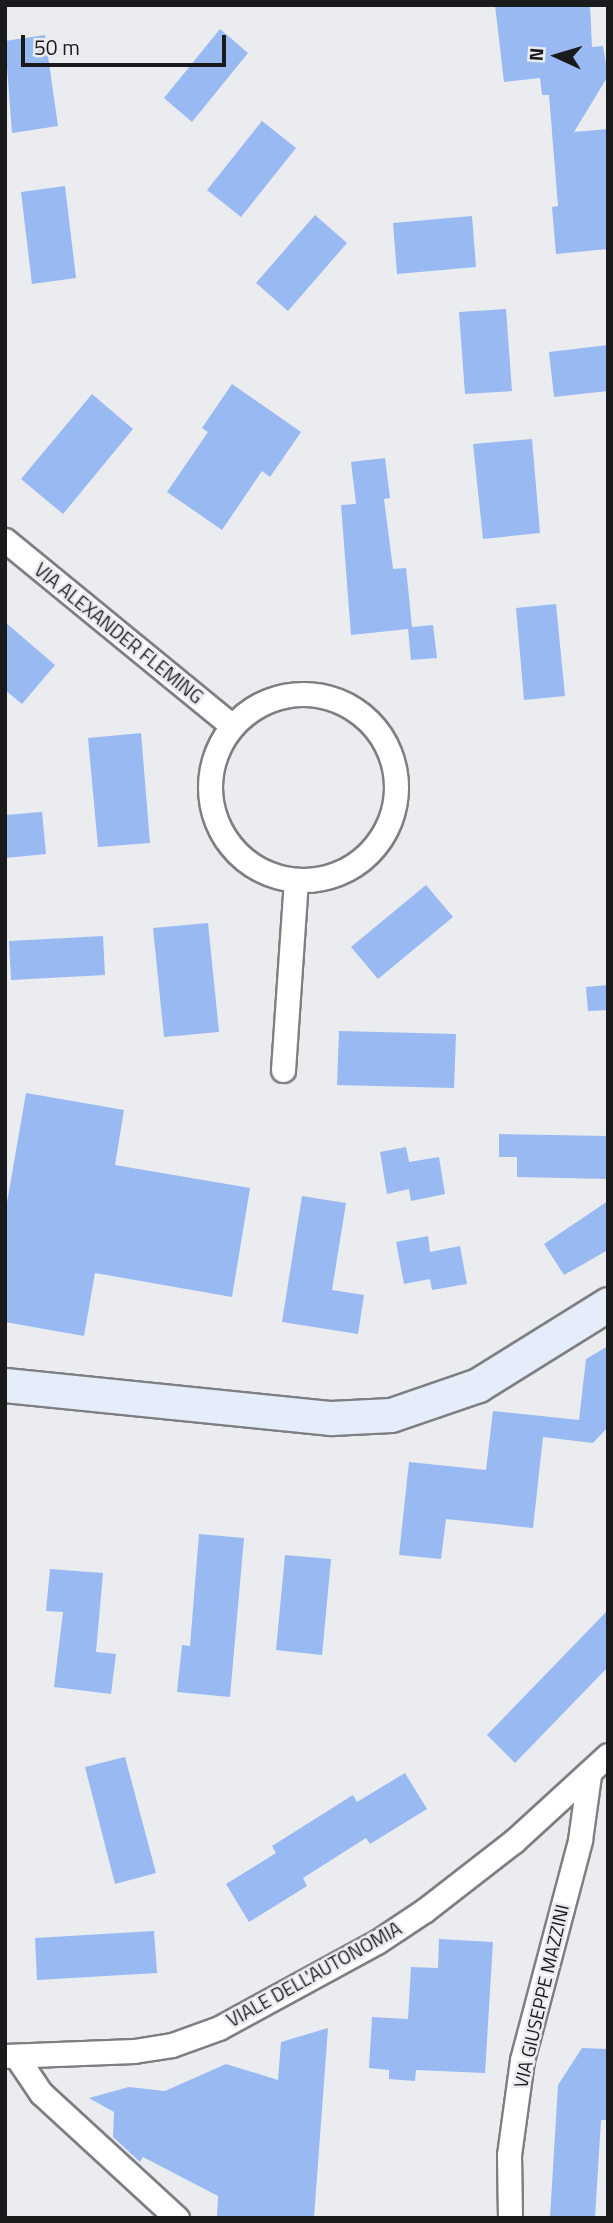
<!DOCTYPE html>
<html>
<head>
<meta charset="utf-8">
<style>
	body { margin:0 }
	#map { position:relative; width:613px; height:2223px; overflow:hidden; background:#eaecef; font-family:"Titillium Web",sans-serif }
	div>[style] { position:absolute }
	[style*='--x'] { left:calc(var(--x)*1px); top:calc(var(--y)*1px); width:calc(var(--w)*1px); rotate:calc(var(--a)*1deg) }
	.building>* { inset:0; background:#99b9f3 }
	.roads { filter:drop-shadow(2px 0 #7d7f82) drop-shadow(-2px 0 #7d7f82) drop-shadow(0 2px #7d7f82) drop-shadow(0 -2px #7d7f82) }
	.street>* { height:23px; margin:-11.5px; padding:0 11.5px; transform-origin:11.5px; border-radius:11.5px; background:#fff }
	.street>.ring { margin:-11.5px; padding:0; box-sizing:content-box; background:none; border:23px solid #fff; border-radius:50% }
	.secondary>* { height:33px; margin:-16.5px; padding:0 16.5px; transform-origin:16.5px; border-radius:16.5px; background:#e6edfa }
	span { translate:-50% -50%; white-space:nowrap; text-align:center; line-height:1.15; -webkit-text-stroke:5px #eaecef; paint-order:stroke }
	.street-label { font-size:19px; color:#191a1b }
	.frame { position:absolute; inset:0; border:7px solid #191a1b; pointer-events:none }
	.north { position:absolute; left:522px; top:21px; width:70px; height:70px; -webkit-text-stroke:5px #eaecef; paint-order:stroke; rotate:274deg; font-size:19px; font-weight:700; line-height:28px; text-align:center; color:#191a1b }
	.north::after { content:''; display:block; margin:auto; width:24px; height:32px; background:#191a1b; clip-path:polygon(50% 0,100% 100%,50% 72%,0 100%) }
	.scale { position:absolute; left:21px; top:35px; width:205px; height:32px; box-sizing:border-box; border:4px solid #191a1b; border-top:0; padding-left:9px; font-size:21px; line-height:24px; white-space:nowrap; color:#191a1b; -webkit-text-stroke:5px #eaecef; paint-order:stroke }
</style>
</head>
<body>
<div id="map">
	<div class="building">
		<div style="clip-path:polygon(495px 5px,590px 5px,592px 47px,603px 46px,608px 76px,574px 132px,608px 129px,608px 249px,556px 254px,552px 207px,558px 206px,549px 95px,542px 95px,540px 78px,504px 82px)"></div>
		<div style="clip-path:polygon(220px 29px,248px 53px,192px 122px,164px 98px)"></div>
		<div style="clip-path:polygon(45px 35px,58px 126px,12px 133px,5px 41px)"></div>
		<div style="clip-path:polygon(262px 121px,296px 148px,241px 217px,207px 190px)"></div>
		<div style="clip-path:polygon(65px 186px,76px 278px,32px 284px,21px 192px)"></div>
		<div style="clip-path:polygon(315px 215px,347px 243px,288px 311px,256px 283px)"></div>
		<div style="clip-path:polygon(472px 216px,476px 267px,397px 274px,393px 223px)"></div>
		<div style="clip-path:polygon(506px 309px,512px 391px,465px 394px,459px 312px)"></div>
		<div style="clip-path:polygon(608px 345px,608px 391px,554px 397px,549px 352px)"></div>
		<div style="clip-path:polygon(232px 384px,301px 432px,270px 477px,262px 471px,222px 530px,167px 492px,208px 432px,202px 428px)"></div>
		<div style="clip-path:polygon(92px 394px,133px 429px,63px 514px,21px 479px)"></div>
		<div style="clip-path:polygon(532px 439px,540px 533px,483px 539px,473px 444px)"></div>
		<div style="clip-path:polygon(385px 458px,390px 498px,384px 499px,393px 569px,406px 568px,412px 627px,433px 625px,437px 658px,411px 660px,408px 629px,351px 635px,341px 505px,356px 504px,351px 462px)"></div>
		<div style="clip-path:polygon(556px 604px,565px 696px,524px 700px,516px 608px)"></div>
		<div style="clip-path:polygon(5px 622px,55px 665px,22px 704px,5px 690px)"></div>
		<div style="clip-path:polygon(141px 733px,150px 843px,98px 847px,88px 738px)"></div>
		<div style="clip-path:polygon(42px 812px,46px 854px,5px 858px,5px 815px)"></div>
		<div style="clip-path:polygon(426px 885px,453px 917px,378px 979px,351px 947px)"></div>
		<div style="clip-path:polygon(208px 923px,219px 1032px,164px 1037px,153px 928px)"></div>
		<div style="clip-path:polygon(103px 936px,105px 975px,11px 980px,9px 941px)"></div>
		<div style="clip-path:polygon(608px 985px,608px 1010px,588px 1011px,586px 987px)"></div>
		<div style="clip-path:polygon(339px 1031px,456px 1034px,454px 1088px,337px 1085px)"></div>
		<div style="clip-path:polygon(26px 1093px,124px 1110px,115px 1165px,250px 1188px,232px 1297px,95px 1273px,84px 1336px,5px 1322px,5px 1214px)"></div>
		<div style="clip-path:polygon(499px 1134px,608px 1136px,608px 1179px,517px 1177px,517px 1157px,499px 1157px)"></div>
		<div style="clip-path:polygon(406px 1147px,409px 1162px,439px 1157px,445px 1194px,411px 1201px,409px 1189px,387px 1194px,380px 1152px)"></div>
		<div style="clip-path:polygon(302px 1196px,346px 1203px,332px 1290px,364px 1295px,358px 1334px,282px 1322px)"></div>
		<div style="clip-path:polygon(608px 1201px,608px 1250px,564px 1275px,544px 1244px)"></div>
		<div style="clip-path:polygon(428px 1236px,430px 1252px,460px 1246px,467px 1284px,432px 1290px,430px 1279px,404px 1284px,396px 1242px)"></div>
		<div style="clip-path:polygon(608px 1346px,608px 1427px,593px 1443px,543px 1437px,533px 1528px,446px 1519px,441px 1559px,399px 1555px,409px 1462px,486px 1470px,493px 1411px,579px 1420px,586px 1359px)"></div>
		<div style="clip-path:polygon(199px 1534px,244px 1538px,230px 1697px,177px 1692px,182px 1645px,190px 1646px)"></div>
		<div style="clip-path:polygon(285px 1555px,331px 1559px,322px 1655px,276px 1650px)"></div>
		<div style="clip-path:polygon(50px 1569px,103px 1573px,96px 1652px,116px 1654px,111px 1694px,54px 1687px,63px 1612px,46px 1611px)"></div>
		<div style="clip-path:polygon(608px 1610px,608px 1667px,515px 1763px,487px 1735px)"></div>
		<div style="clip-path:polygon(125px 1757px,156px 1873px,115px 1884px,85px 1767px)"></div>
		<div style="clip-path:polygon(405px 1773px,427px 1809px,370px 1844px,366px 1838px,303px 1878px,307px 1886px,249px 1922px,226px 1884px,276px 1853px,272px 1846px,353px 1795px,357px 1802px)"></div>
		<div style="clip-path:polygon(154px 1931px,157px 1973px,37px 1980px,35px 1938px)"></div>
		<div style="clip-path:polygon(439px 1939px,493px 1942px,485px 2073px,416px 2070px,415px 2081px,389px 2079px,389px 2070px,369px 2068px,372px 2017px,408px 2019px,411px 1967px,438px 1968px)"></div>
		<div style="clip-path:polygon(328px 2028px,314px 2218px,217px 2218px,218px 2196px,143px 2157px,140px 2162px,113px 2137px,114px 2112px,89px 2098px,129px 2087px,165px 2091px,226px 2064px,278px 2080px,281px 2042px)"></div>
		<div style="clip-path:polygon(582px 2048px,608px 2049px,608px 2120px,601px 2120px,595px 2218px,550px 2218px,558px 2085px)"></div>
	</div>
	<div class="roads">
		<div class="street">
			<div style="--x:5;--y:540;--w:293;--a:39.3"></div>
			<div class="ring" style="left:210px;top:694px;width:163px;height:163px"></div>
			<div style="--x:283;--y:1070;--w:189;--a:-86.1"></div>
			<div style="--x:5;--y:2056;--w:129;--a:-2.2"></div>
			<div style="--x:134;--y:2051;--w:38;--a:-9"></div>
			<div style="--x:172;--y:2045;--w:50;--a:-19.9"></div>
			<div style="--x:219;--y:2028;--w:180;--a:-28.6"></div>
			<div style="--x:377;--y:1942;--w:58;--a:-33.7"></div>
			<div style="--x:425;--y:1910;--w:113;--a:-37.8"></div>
			<div style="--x:514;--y:1841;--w:127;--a:-42.5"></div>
			<div style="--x:16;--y:2056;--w:45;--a:56"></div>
			<div style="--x:41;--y:2093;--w:185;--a:42.6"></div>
			<div style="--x:510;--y:2218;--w:63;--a:-90.9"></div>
			<div style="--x:509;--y:2155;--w:96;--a:-82.2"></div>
			<div style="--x:522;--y:2060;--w:228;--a:-75.2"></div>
			<div style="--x:580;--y:1840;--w:66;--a:-82.1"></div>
		</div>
		<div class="secondary">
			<div style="--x:5;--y:1385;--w:328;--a:5.8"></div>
			<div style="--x:331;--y:1418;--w:60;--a:-2.9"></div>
			<div style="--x:391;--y:1415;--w:92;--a:-19"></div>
			<div style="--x:478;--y:1385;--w:153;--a:-31.9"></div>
		</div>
	</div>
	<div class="street-label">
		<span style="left:119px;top:633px;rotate:39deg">VIA ALEXANDER FLEMING</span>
		<span style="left:314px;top:1974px;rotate:-29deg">VIALE DELL'AUTONOMIA</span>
		<span style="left:541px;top:1996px;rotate:-77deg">VIA GIUSEPPE MAZZINI</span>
	</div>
	<div class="frame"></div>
	<div class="north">N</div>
	<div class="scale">50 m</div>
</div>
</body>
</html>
